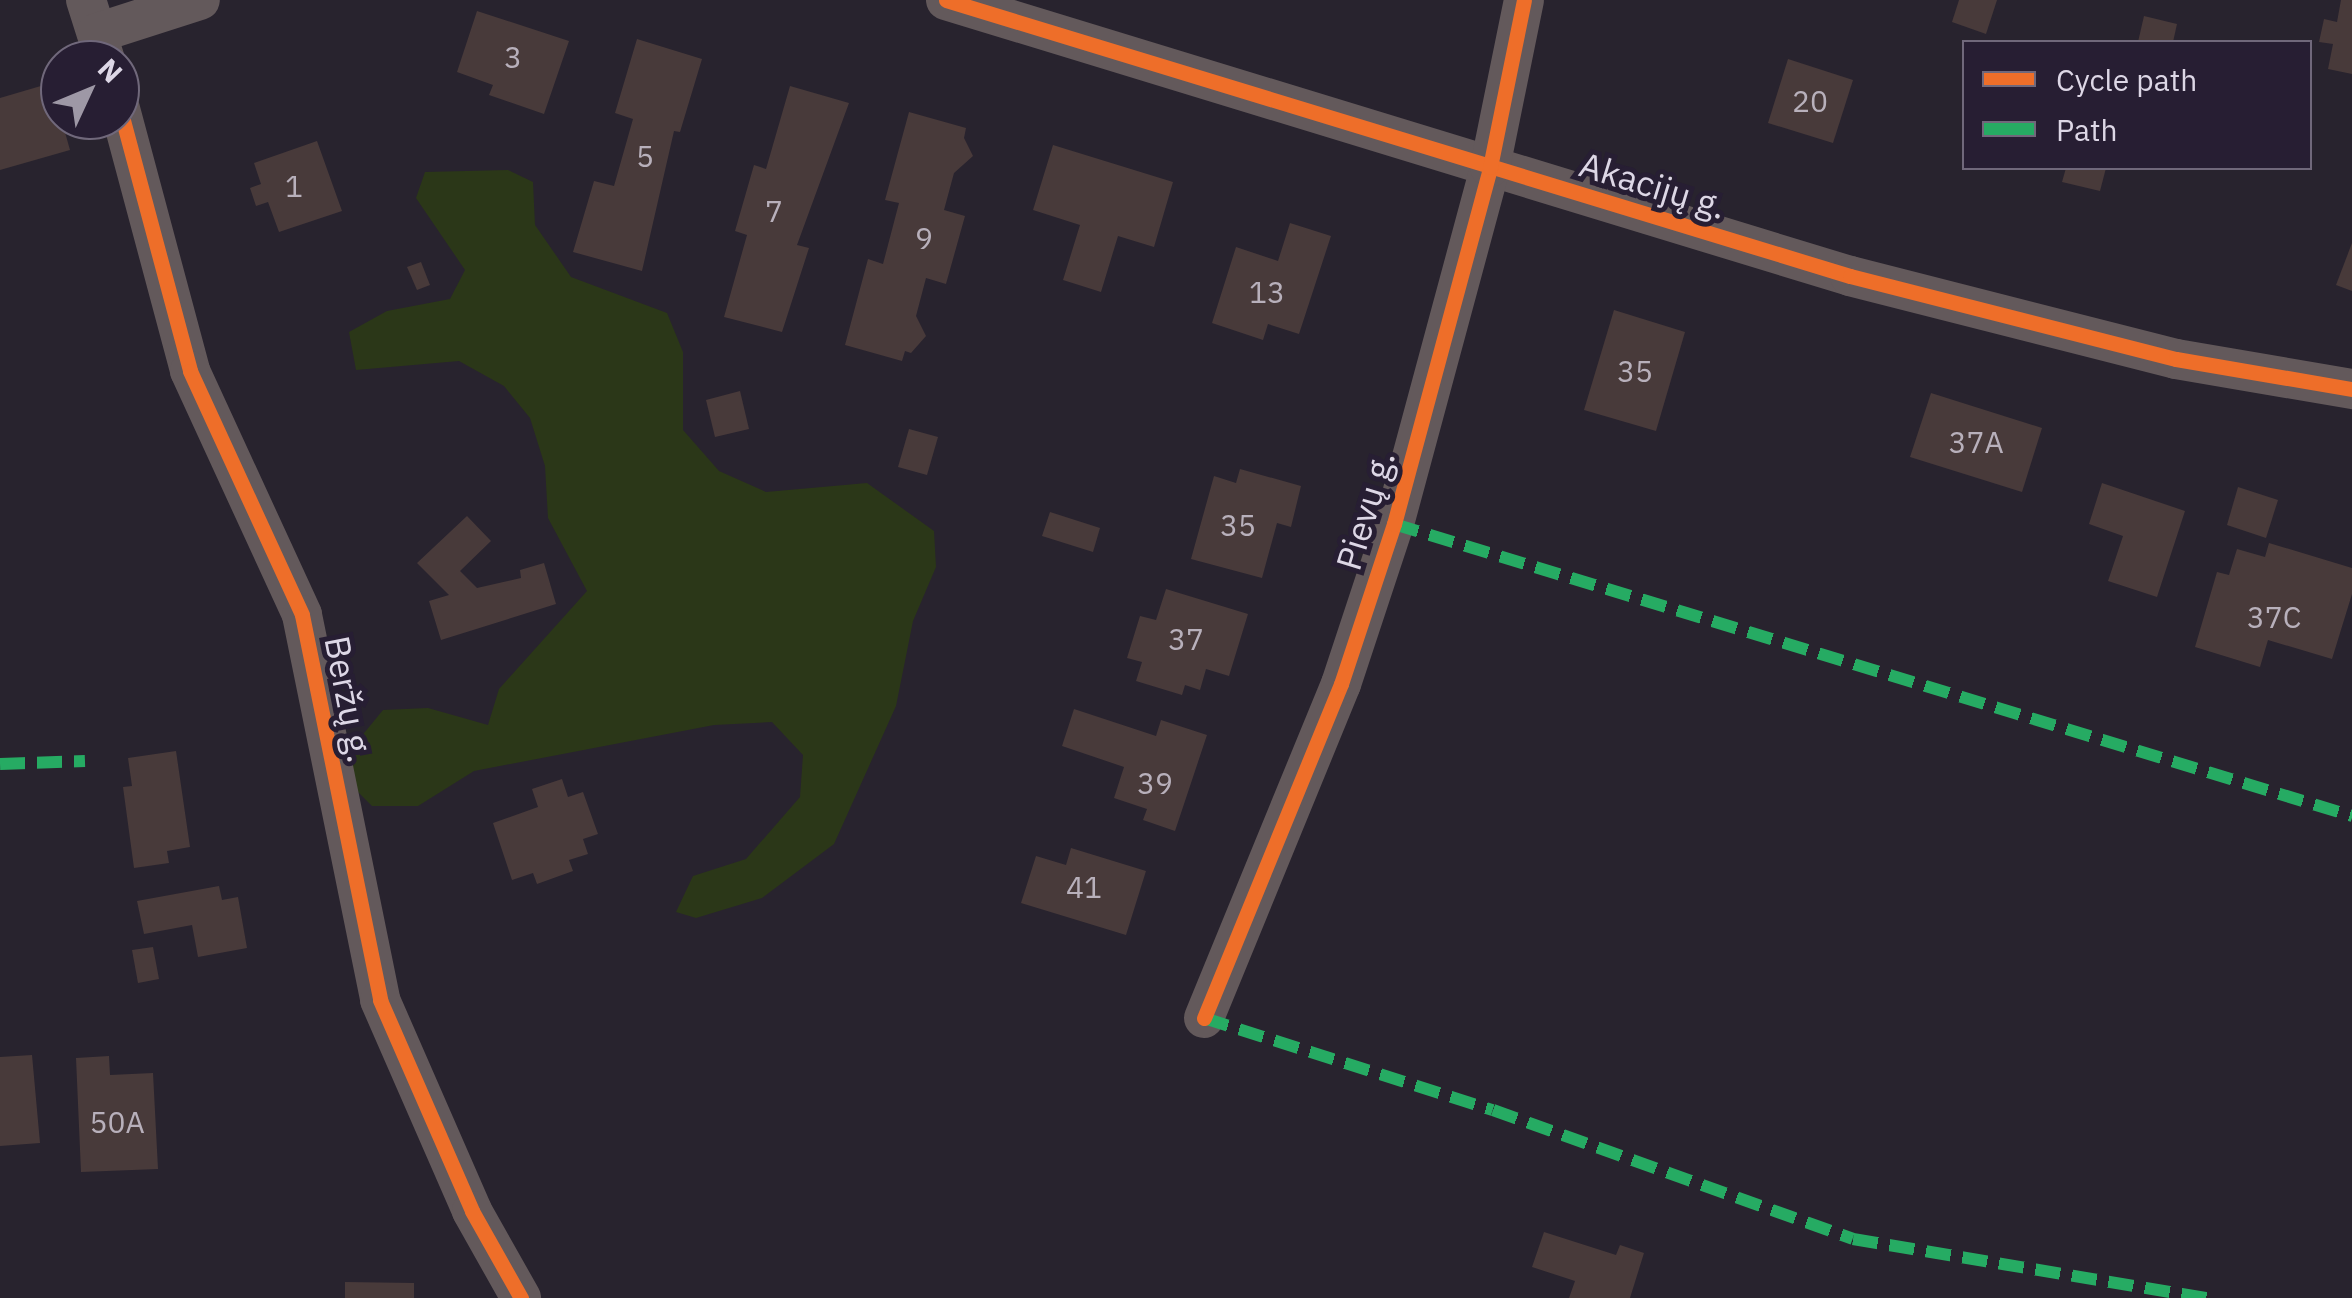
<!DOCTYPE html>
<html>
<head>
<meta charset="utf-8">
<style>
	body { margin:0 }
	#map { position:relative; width:2352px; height:1298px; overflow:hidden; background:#28232e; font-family:"IBM Plex Sans",sans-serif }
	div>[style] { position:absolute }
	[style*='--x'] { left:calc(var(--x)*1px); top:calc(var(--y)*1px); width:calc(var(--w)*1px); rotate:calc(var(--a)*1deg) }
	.green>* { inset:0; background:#2b3718 }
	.building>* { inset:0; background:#483a3a }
	.street>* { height:40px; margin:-20px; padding:0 20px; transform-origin:20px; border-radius:20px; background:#63595b }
	.quiet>* { height:12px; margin-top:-6px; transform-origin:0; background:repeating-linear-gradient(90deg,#26ab63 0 25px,transparent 0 37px) }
	.cycleway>* { height:15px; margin:-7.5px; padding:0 7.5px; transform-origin:7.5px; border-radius:7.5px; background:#ee6e29 }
	span { translate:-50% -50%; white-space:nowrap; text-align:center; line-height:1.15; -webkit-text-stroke:10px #271e33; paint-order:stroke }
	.number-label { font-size:30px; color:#b8b0bb }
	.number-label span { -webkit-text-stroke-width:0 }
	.street-label { font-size:35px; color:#ddd7e6 }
	.legend { position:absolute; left:1962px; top:40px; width:350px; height:130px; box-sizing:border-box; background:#271e33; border:2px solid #70687b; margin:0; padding:12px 18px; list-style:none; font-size:30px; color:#ddd7e6 }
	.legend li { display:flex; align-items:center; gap:20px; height:50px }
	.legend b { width:50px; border:2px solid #70687b }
	.north { position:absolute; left:40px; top:40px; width:100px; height:100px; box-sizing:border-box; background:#271e33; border:2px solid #70687b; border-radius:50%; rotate:46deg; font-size:28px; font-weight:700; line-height:40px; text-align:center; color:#ddd7e6 }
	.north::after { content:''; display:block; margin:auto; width:35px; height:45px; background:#9e98a6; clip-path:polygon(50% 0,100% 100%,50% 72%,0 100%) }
</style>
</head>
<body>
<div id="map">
	<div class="green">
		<div style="clip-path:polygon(508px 170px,533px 182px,535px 225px,571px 277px,667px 313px,683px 352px,683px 430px,719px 471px,766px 492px,867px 483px,934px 531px,936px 567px,913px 621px,896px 706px,834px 844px,762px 898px,696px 918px,676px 912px,693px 876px,746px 859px,800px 797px,803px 755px,772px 722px,714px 725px,474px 771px,418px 806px,372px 806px,352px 786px,351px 749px,383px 710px,428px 708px,488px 725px,499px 689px,587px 591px,548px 518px,545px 466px,530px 418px,504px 386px,459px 361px,356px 370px,349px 332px,387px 311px,450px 299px,465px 270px,416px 198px,425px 172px)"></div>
	</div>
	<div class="building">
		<div style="clip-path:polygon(1959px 0,1997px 0,1986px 34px,1952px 22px)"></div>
		<div style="clip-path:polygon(2341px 0,2352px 0,2352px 74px,2328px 69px,2333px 44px,2319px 42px,2324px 19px,2337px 22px)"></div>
		<div style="clip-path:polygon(477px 11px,569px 41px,544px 114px,489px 95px,493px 85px,457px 72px)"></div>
		<div style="clip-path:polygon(2144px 16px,2177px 24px,2173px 42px,2138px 42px)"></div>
		<div style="clip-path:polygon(637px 39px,702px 59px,680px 132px,674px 131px,642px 271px,573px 252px,594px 181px,614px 186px,633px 119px,615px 113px)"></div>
		<div style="clip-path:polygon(1788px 59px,1853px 80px,1833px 143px,1768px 123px)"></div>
		<div style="clip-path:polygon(51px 83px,70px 150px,0 170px,0 98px)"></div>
		<div style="clip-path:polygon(790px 86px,849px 103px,797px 245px,809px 248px,782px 332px,724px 317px,747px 235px,735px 231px,754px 165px,766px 169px)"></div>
		<div style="clip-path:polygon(909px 112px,966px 128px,964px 138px,973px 156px,954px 173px,944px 210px,965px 216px,946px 284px,926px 278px,916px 316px,926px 336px,911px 353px,905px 351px,902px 361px,845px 345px,868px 259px,883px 264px,899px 203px,885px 200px)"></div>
		<div style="clip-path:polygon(317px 141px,342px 211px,279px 232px,268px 202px,256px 206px,250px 188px,261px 184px,254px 163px)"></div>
		<div style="clip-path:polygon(1053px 145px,1173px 182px,1154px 247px,1118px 236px,1101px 292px,1063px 280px,1080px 225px,1033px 210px)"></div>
		<div style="clip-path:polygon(2066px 168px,2106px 168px,2100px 191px,2062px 182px)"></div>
		<div style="clip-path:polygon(1290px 223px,1331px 236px,1299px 334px,1268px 324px,1263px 340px,1212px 323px,1236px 247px,1278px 261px)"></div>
		<div style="clip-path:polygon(2352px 243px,2352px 291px,2336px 285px)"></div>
		<div style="clip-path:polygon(421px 262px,430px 285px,417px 290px,407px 267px)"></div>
		<div style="clip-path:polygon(1614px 310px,1685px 332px,1656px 431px,1584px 410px)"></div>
		<div style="clip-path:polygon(740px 391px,749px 429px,715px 437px,706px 400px)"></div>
		<div style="clip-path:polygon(1931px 393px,2042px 428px,2022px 492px,1910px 457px)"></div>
		<div style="clip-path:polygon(909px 429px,938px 437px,927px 475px,898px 467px)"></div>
		<div style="clip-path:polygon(1240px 469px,1301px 486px,1291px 527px,1277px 523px,1262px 578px,1191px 559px,1214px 476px,1236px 483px)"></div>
		<div style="clip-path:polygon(2102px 483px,2185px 511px,2157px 597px,2108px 581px,2123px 536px,2089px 524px)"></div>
		<div style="clip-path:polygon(2238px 487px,2278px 500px,2266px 538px,2227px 525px)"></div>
		<div style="clip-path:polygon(1050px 512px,1100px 528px,1093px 552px,1042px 536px)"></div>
		<div style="clip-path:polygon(467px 516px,491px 541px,460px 571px,477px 588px,521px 578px,520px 570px,544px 563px,556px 604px,441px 640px,429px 601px,449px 595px,417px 563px)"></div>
		<div style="clip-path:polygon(2269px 543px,2352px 568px,2352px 594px,2332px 659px,2268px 640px,2260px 667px,2195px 647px,2217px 572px,2229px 575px,2237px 549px,2265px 557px)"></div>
		<div style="clip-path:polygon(1166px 589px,1248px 614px,1229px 676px,1206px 669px,1200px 690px,1185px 685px,1182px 695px,1136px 681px,1142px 662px,1127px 658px,1140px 616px,1156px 620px)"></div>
		<div style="clip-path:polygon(1074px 709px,1156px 736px,1161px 720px,1207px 735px,1175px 831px,1143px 820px,1147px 809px,1114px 798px,1124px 767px,1062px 746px)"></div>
		<div style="clip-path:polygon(176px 751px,190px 847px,167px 851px,169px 863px,134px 868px,123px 787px,132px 786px,128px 758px)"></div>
		<div style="clip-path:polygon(562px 779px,568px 797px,583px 792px,598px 834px,583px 839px,588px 854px,569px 860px,573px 871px,537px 884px,533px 873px,512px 880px,493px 823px,538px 807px,532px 789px)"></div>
		<div style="clip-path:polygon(1071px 848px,1146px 871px,1126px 935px,1021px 903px,1036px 856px,1066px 865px)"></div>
		<div style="clip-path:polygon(219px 886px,222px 900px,238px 897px,247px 948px,198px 957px,192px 925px,144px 934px,137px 901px)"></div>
		<div style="clip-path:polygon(153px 947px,159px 979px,138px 983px,132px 950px)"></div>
		<div style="clip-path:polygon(32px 1055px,40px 1143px,0 1146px,0 1057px)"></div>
		<div style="clip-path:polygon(109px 1056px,110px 1075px,153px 1073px,158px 1169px,81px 1172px,76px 1058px)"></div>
		<div style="clip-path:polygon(1544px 1232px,1616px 1255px,1620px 1245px,1644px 1253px,1630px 1298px,1569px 1298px,1575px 1281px,1532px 1267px)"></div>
		<div style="clip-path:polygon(345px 1282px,414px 1283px,414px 1298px,345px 1298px)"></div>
	</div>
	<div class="street">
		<div style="--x:86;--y:0;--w:63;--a:72.4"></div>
		<div style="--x:946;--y:0;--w:945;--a:16.98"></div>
		<div style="--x:1850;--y:276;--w:336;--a:14.3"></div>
		<div style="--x:2176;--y:359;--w:179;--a:9.7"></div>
		<div style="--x:97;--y:33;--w:108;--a:-17.8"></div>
		<div style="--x:120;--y:109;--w:271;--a:75"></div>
		<div style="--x:190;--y:371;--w:268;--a:65.3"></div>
		<div style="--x:302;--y:615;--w:393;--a:78.5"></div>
		<div style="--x:380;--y:1000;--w:230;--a:66.4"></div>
		<div style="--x:472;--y:1211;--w:100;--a:60.6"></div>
		<div style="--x:1204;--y:1018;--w:361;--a:-67.7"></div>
		<div style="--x:1341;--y:684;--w:169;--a:-71.7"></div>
		<div style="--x:1394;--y:524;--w:370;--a:-74.9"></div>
		<div style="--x:1490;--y:167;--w:170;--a:-78.5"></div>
	</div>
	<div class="quiet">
		<div style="--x:1394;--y:524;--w:1002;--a:16.95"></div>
		<div style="--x:0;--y:764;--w:85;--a:-2"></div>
		<div style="--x:1204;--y:1018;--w:303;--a:17.7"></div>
		<div style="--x:1493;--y:1110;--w:382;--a:19.7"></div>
		<div style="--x:1853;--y:1239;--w:359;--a:9.5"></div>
	</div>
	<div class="cycleway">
		<div style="--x:946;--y:0;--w:945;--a:16.98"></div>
		<div style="--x:1850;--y:276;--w:336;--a:14.3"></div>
		<div style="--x:2176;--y:359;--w:179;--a:9.7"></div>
		<div style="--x:120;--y:109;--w:271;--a:75"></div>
		<div style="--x:190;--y:371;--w:268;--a:65.3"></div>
		<div style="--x:302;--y:615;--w:393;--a:78.5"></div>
		<div style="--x:380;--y:1000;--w:230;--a:66.4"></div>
		<div style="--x:472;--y:1211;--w:100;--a:60.6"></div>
		<div style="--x:1204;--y:1018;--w:361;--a:-67.7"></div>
		<div style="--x:1341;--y:684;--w:169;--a:-71.7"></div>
		<div style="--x:1394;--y:524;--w:370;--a:-74.9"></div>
		<div style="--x:1490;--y:167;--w:170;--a:-78.5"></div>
	</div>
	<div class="number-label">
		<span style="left:513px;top:57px">3</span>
		<span style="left:1810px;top:101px">20</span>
		<span style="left:645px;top:156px">5</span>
		<span style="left:294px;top:186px">1</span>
		<span style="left:774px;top:211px">7</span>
		<span style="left:924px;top:238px">9</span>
		<span style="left:1267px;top:292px">13</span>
		<span style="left:1635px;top:371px">35</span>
		<span style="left:1976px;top:442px">37A</span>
		<span style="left:1238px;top:525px">35</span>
		<span style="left:2274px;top:617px">37C</span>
		<span style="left:1186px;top:639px">37</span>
		<span style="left:1155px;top:783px">39</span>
		<span style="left:1084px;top:887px">41</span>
		<span style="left:117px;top:1122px">50A</span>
	</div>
	<div class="street-label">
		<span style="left:1653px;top:185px;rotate:17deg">Akacijų g.</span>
		<span style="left:1365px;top:510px;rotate:-73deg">Pievų g.</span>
		<span style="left:349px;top:699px;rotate:79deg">Beržų g.</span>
	</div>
	<ul class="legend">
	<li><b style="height:12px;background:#ee6e29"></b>Cycle path</li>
	<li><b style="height:12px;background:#26ab63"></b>Path</li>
	</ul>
	<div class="north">N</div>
</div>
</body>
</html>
